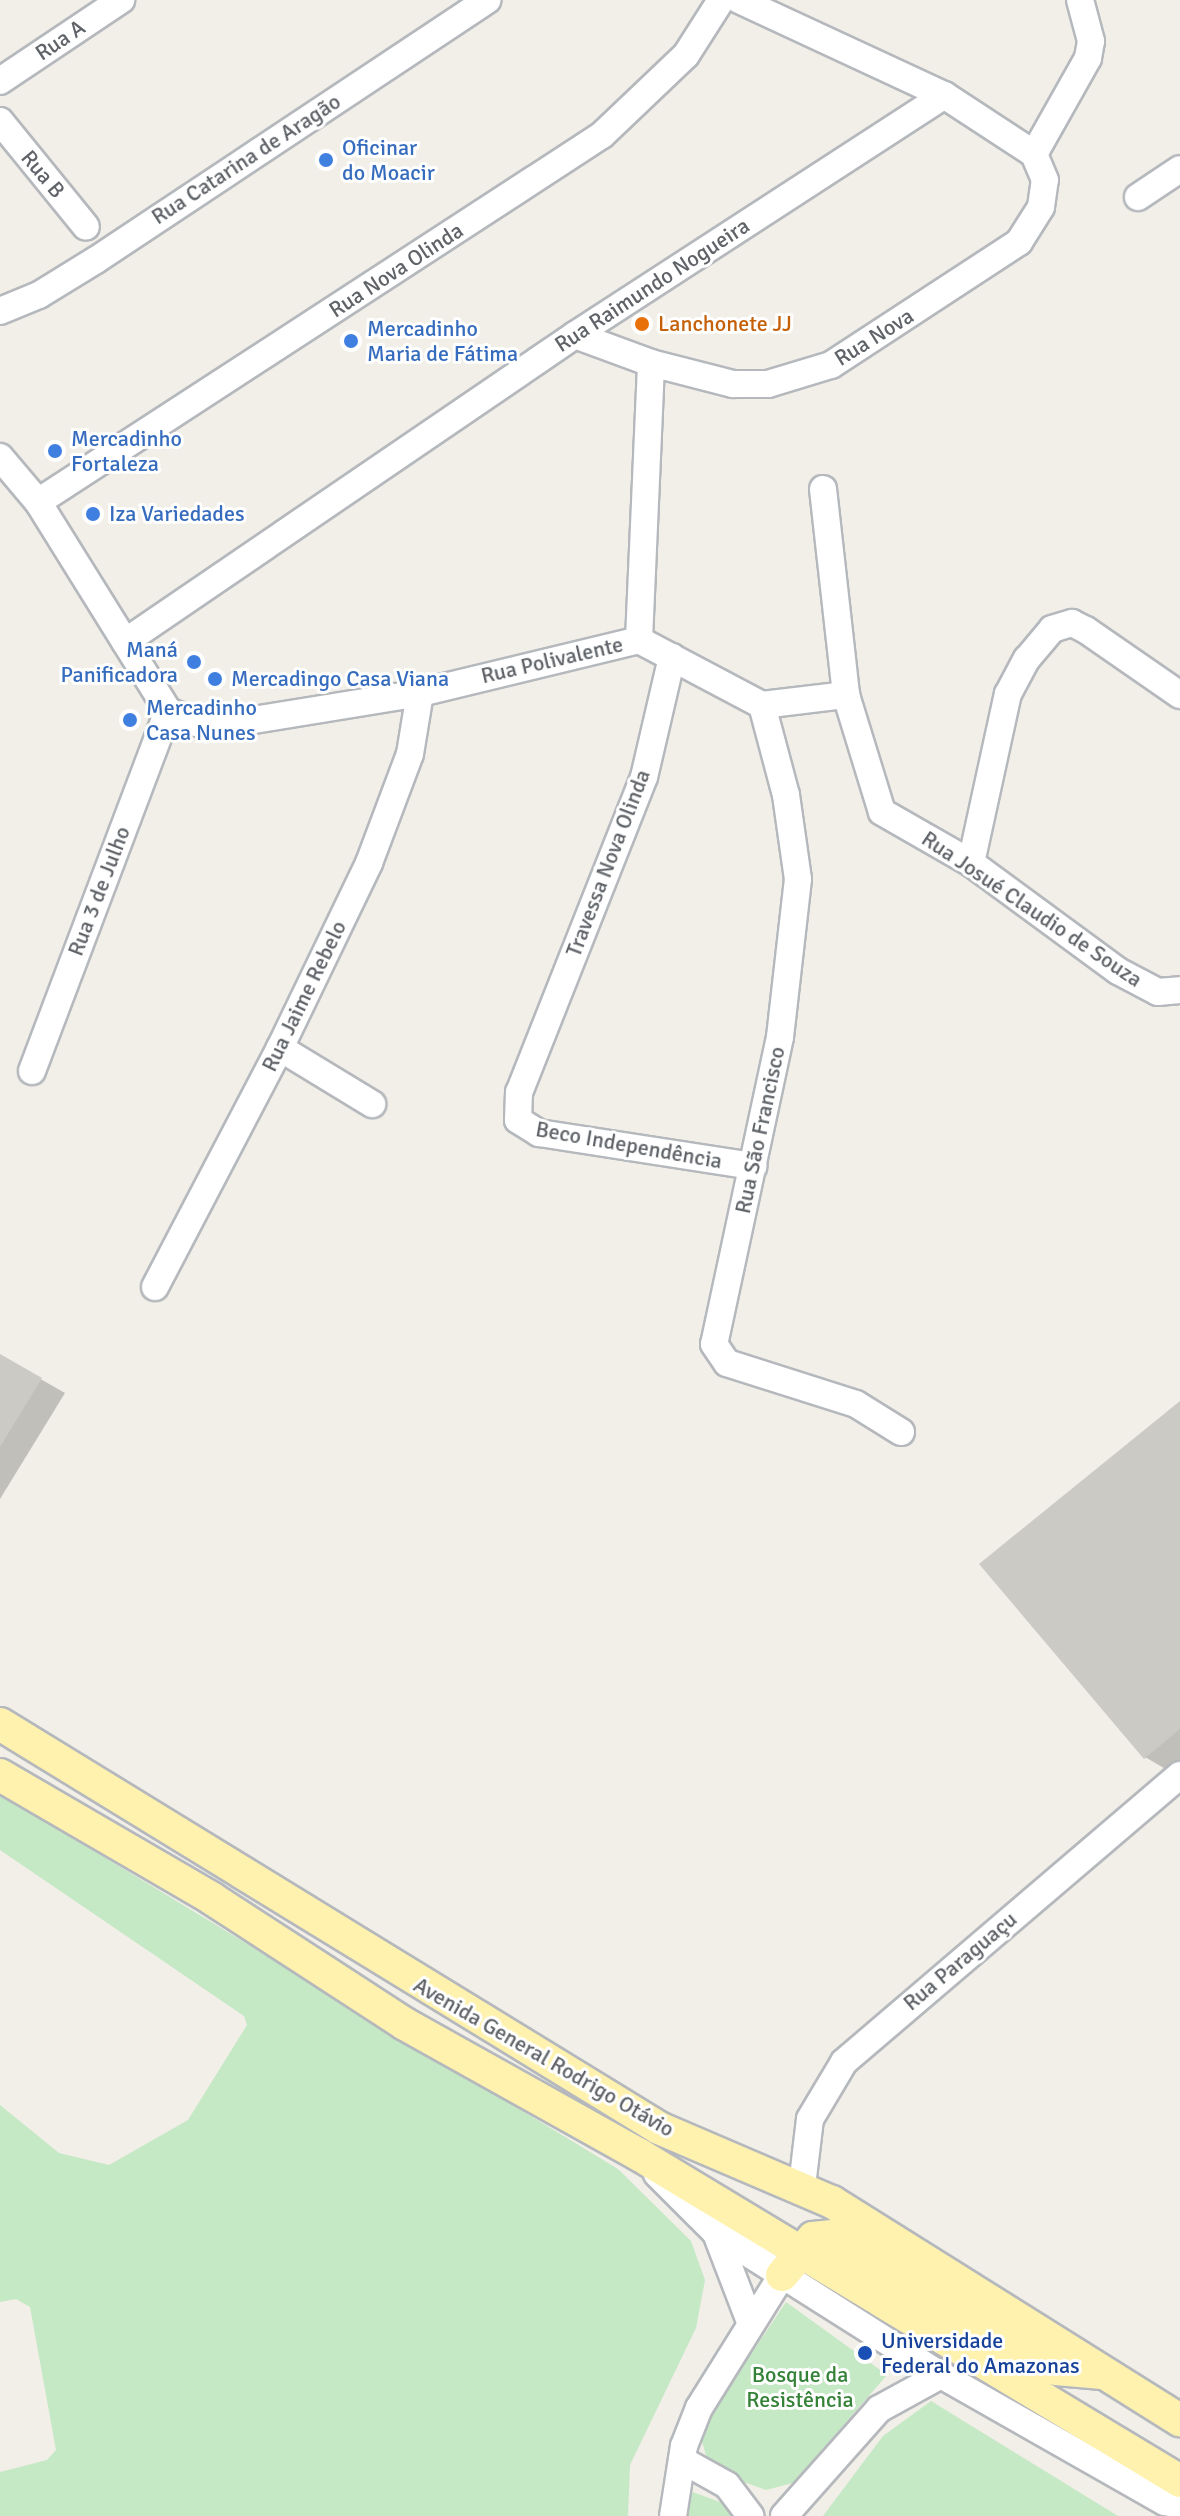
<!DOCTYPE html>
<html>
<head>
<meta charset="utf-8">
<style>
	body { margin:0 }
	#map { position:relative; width:1180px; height:2516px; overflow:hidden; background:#f1efe8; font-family:Signika,sans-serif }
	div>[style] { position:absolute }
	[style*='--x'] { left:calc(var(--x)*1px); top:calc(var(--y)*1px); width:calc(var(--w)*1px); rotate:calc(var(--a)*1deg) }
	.green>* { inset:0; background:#c5e8c5 }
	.shadow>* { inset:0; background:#0003 }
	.building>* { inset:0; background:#cccac5 }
	.roads { filter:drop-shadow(2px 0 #b5b8bc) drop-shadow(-2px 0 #b5b8bc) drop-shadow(0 2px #b5b8bc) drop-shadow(0 -2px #b5b8bc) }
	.minor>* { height:26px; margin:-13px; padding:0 13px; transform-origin:13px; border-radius:13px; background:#fff }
	.major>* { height:32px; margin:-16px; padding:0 16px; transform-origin:16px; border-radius:16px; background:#fff2af }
	.dots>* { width:22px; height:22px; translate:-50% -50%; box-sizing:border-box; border:4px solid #fff; border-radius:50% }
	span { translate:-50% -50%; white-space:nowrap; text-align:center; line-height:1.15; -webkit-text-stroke:6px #fff; paint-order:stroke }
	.street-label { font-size:22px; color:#5f6368 }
	.shop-label { font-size:22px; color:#366cbe }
	.left { translate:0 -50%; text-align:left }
	.right { translate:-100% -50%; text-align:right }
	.food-label { font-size:22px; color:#c56008 }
	.transit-label { font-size:22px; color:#164399 }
	.park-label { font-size:22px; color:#348238 }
</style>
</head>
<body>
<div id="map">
	<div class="green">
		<div style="clip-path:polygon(0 1794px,618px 2169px,691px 2241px,705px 2280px,696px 2328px,630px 2465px,628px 2516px,0 2516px,0 2472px,47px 2460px,56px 2450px,30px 2307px,16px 2299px,0 2302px,0 2105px,59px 2153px,109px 2165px,188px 2120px,247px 2025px,244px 2016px,0 1850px)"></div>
		<div style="clip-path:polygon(786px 2302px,887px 2375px,793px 2483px,766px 2490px,727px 2476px,706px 2455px,699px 2432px)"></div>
		<div style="clip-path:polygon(931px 2401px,1118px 2516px,823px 2516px,883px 2436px)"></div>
		<div style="clip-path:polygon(690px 2491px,728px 2505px,735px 2516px,680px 2516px)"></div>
	</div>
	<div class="shadow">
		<div style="clip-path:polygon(0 1356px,65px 1393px,0 1499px)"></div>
		<div style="clip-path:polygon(1180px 1403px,1180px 1762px,1169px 1771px,1145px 1757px)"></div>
	</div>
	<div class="building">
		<div style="clip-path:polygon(0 1354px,42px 1378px,0 1447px)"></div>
		<div style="clip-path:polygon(1180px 1401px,1180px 1729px,1144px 1759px,979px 1564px)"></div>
	</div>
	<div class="roads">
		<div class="minor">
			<div style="--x:739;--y:0;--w:226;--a:24.9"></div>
			<div style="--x:944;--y:95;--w:108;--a:33.2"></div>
			<div style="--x:0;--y:81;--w:146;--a:-33.8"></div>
			<div style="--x:0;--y:121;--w:136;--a:50.9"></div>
			<div style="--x:1034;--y:154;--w:110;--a:-60.6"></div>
			<div style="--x:1088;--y:58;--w:17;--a:-80"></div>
			<div style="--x:1091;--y:41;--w:42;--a:-105"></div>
			<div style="--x:1138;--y:197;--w:50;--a:-33.7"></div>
			<div style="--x:0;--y:311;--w:42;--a:-22.3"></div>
			<div style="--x:39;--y:295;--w:67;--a:-31.6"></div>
			<div style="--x:96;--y:260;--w:470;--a:-33.6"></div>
			<div style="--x:575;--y:335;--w:81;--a:20.2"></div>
			<div style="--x:651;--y:363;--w:85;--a:14.4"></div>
			<div style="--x:733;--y:384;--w:35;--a:0"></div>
			<div style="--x:768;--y:384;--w:66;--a:-16.8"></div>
			<div style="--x:831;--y:365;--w:225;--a:-33.2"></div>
			<div style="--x:1019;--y:242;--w:41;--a:-57.8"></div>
			<div style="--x:1041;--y:207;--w:27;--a:-82"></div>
			<div style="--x:1045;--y:180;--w:28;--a:-113"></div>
			<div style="--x:0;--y:457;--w:59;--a:49.8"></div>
			<div style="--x:38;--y:502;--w:246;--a:58.1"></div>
			<div style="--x:168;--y:711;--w:31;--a:22"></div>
			<div style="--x:197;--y:723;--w:44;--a:-1.3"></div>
			<div style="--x:241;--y:722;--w:181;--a:-9.2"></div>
			<div style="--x:420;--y:693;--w:225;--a:-13.6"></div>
			<div style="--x:639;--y:640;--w:139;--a:27.9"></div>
			<div style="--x:762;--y:705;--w:85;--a:-6.8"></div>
			<div style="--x:823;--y:489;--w:207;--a:83.6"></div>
			<div style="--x:846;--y:695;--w:122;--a:72.9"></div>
			<div style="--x:882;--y:812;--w:103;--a:29.8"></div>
			<div style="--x:971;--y:863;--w:182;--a:36.3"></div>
			<div style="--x:1118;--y:971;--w:45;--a:27.7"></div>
			<div style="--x:1158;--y:992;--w:22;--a:-5"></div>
			<div style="--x:38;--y:502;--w:673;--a:-33.05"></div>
			<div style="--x:602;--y:135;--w:116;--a:-43.6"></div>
			<div style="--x:686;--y:55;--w:65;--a:-57.5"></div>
			<div style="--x:639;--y:640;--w:277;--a:-87.5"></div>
			<div style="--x:125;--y:642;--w:545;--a:-34.3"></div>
			<div style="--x:575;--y:335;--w:440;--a:-33"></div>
			<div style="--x:672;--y:657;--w:123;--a:103.1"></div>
			<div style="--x:644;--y:777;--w:339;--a:111.6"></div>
			<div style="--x:519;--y:1092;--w:28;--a:92"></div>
			<div style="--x:518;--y:1120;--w:25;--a:32"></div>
			<div style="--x:539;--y:1133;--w:217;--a:8.8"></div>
			<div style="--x:762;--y:705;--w:93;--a:75.1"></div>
			<div style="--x:786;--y:795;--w:85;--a:81.9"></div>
			<div style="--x:798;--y:879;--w:159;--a:96.5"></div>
			<div style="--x:780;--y:1037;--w:314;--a:102.1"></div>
			<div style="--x:714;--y:1344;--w:23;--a:56"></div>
			<div style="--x:727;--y:1363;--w:135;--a:17.6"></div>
			<div style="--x:856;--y:1404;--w:53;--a:31.9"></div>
			<div style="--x:971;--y:863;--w:173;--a:-77.7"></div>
			<div style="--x:1008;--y:694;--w:40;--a:-62"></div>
			<div style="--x:1027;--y:659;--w:39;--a:-50"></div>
			<div style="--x:1052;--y:629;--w:21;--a:-17"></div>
			<div style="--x:1072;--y:623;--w:16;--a:27"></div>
			<div style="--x:1086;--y:630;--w:114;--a:34.7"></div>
			<div style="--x:280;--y:1048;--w:108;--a:31.3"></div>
			<div style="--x:32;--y:1071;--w:385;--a:-69.3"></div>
			<div style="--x:155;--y:1287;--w:270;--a:-62.4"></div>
			<div style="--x:280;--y:1048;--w:205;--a:-64.3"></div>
			<div style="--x:369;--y:863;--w:116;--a:-69.4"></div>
			<div style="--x:410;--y:754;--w:62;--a:-80.7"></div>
			<div style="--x:657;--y:2174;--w:83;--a:45"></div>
			<div style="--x:716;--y:2233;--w:266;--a:32.3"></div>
			<div style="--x:941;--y:2375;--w:257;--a:29.6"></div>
			<div style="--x:1165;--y:2502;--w:15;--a:11"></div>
			<div style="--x:802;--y:2186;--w:67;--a:-83.2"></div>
			<div style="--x:810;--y:2119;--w:66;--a:-59.2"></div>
			<div style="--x:844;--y:2062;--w:442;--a:-40.5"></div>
			<div style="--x:716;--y:2233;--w:97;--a:69"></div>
			<div style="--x:682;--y:2460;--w:51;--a:29.1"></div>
			<div style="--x:727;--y:2485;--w:39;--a:53"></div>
			<div style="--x:673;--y:2516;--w:71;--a:-81.1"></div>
			<div style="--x:684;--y:2446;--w:41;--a:-68.5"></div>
			<div style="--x:699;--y:2408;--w:157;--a:-58"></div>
			<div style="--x:784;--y:2516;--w:143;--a:-48.4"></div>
			<div style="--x:879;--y:2409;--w:71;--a:-28.7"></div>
		</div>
		<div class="major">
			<div style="--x:0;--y:1724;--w:773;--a:31.51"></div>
			<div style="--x:659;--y:2128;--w:188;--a:23.2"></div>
			<div style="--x:832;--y:2202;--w:411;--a:32.1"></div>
			<div style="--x:0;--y:1775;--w:244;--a:30.2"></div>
			<div style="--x:211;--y:1898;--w:231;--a:33"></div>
			<div style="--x:405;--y:2024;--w:267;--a:29.2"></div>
			<div style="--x:638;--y:2154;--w:633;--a:31.1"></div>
			<div style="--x:782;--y:2275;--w:48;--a:-50"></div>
			<div style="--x:813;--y:2238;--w:20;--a:-6"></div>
			<div style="--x:833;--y:2236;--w:238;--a:31.4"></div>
			<div style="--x:1036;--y:2360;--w:22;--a:24"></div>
			<div style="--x:1056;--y:2369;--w:46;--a:5"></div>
		</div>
	</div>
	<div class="dots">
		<div style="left:326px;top:160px;background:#3f7fe0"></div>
		<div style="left:642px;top:324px;background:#e8710a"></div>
		<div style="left:351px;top:341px;background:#3f7fe0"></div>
		<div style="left:55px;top:451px;background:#3f7fe0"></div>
		<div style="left:93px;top:514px;background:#3f7fe0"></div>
		<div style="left:194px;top:662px;background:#3f7fe0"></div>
		<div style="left:215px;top:679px;background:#3f7fe0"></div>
		<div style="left:130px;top:720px;background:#3f7fe0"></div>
		<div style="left:865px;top:2353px;background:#1a4fb4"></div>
	</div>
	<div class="street-label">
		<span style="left:60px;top:40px;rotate:-34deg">Rua A</span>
		<span style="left:246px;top:159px;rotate:-33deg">Rua Catarina de Aragão</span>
		<span style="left:43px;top:174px;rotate:50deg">Rua B</span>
		<span style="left:396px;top:270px;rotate:-33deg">Rua Nova Olinda</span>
		<span style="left:652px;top:285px;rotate:-33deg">Rua Raimundo Nogueira</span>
		<span style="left:874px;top:337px;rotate:-32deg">Rua Nova</span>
		<span style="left:552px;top:660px;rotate:-13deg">Rua Polivalente</span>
		<span style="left:608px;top:863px;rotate:-69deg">Travessa Nova Olinda</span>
		<span style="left:99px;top:891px;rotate:-69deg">Rua 3 de Julho</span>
		<span style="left:1032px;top:909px;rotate:34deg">Rua Josué Claudio de Souza</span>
		<span style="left:304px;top:996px;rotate:-64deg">Rua Jaime Rebelo</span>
		<span style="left:760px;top:1130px;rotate:-78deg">Rua São Francisco</span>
		<span style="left:629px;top:1145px;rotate:10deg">Beco Independência</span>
		<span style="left:960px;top:1961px;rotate:-40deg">Rua Paraguaçu</span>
		<span style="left:544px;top:2057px;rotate:30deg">Avenida General Rodrigo Otávio</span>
	</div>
	<div class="shop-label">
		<span class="left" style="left:342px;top:160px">Oficinar<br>do Moacir</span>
		<span class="left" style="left:367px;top:341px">Mercadinho<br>Maria de Fátima</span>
		<span class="left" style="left:71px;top:451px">Mercadinho<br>Fortaleza</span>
		<span class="left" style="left:109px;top:514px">Iza Variedades</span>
		<span class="right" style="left:178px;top:662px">Maná<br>Panificadora</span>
		<span class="left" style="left:231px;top:679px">Mercadingo Casa Viana</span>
		<span class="left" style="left:146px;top:720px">Mercadinho<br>Casa Nunes</span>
	</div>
	<div class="food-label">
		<span class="left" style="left:658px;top:324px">Lanchonete JJ</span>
	</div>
	<div class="transit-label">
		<span class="left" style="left:881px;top:2353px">Universidade<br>Federal do Amazonas</span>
	</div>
	<div class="park-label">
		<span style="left:800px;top:2387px">Bosque da<br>Resistência</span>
	</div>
</div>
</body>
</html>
